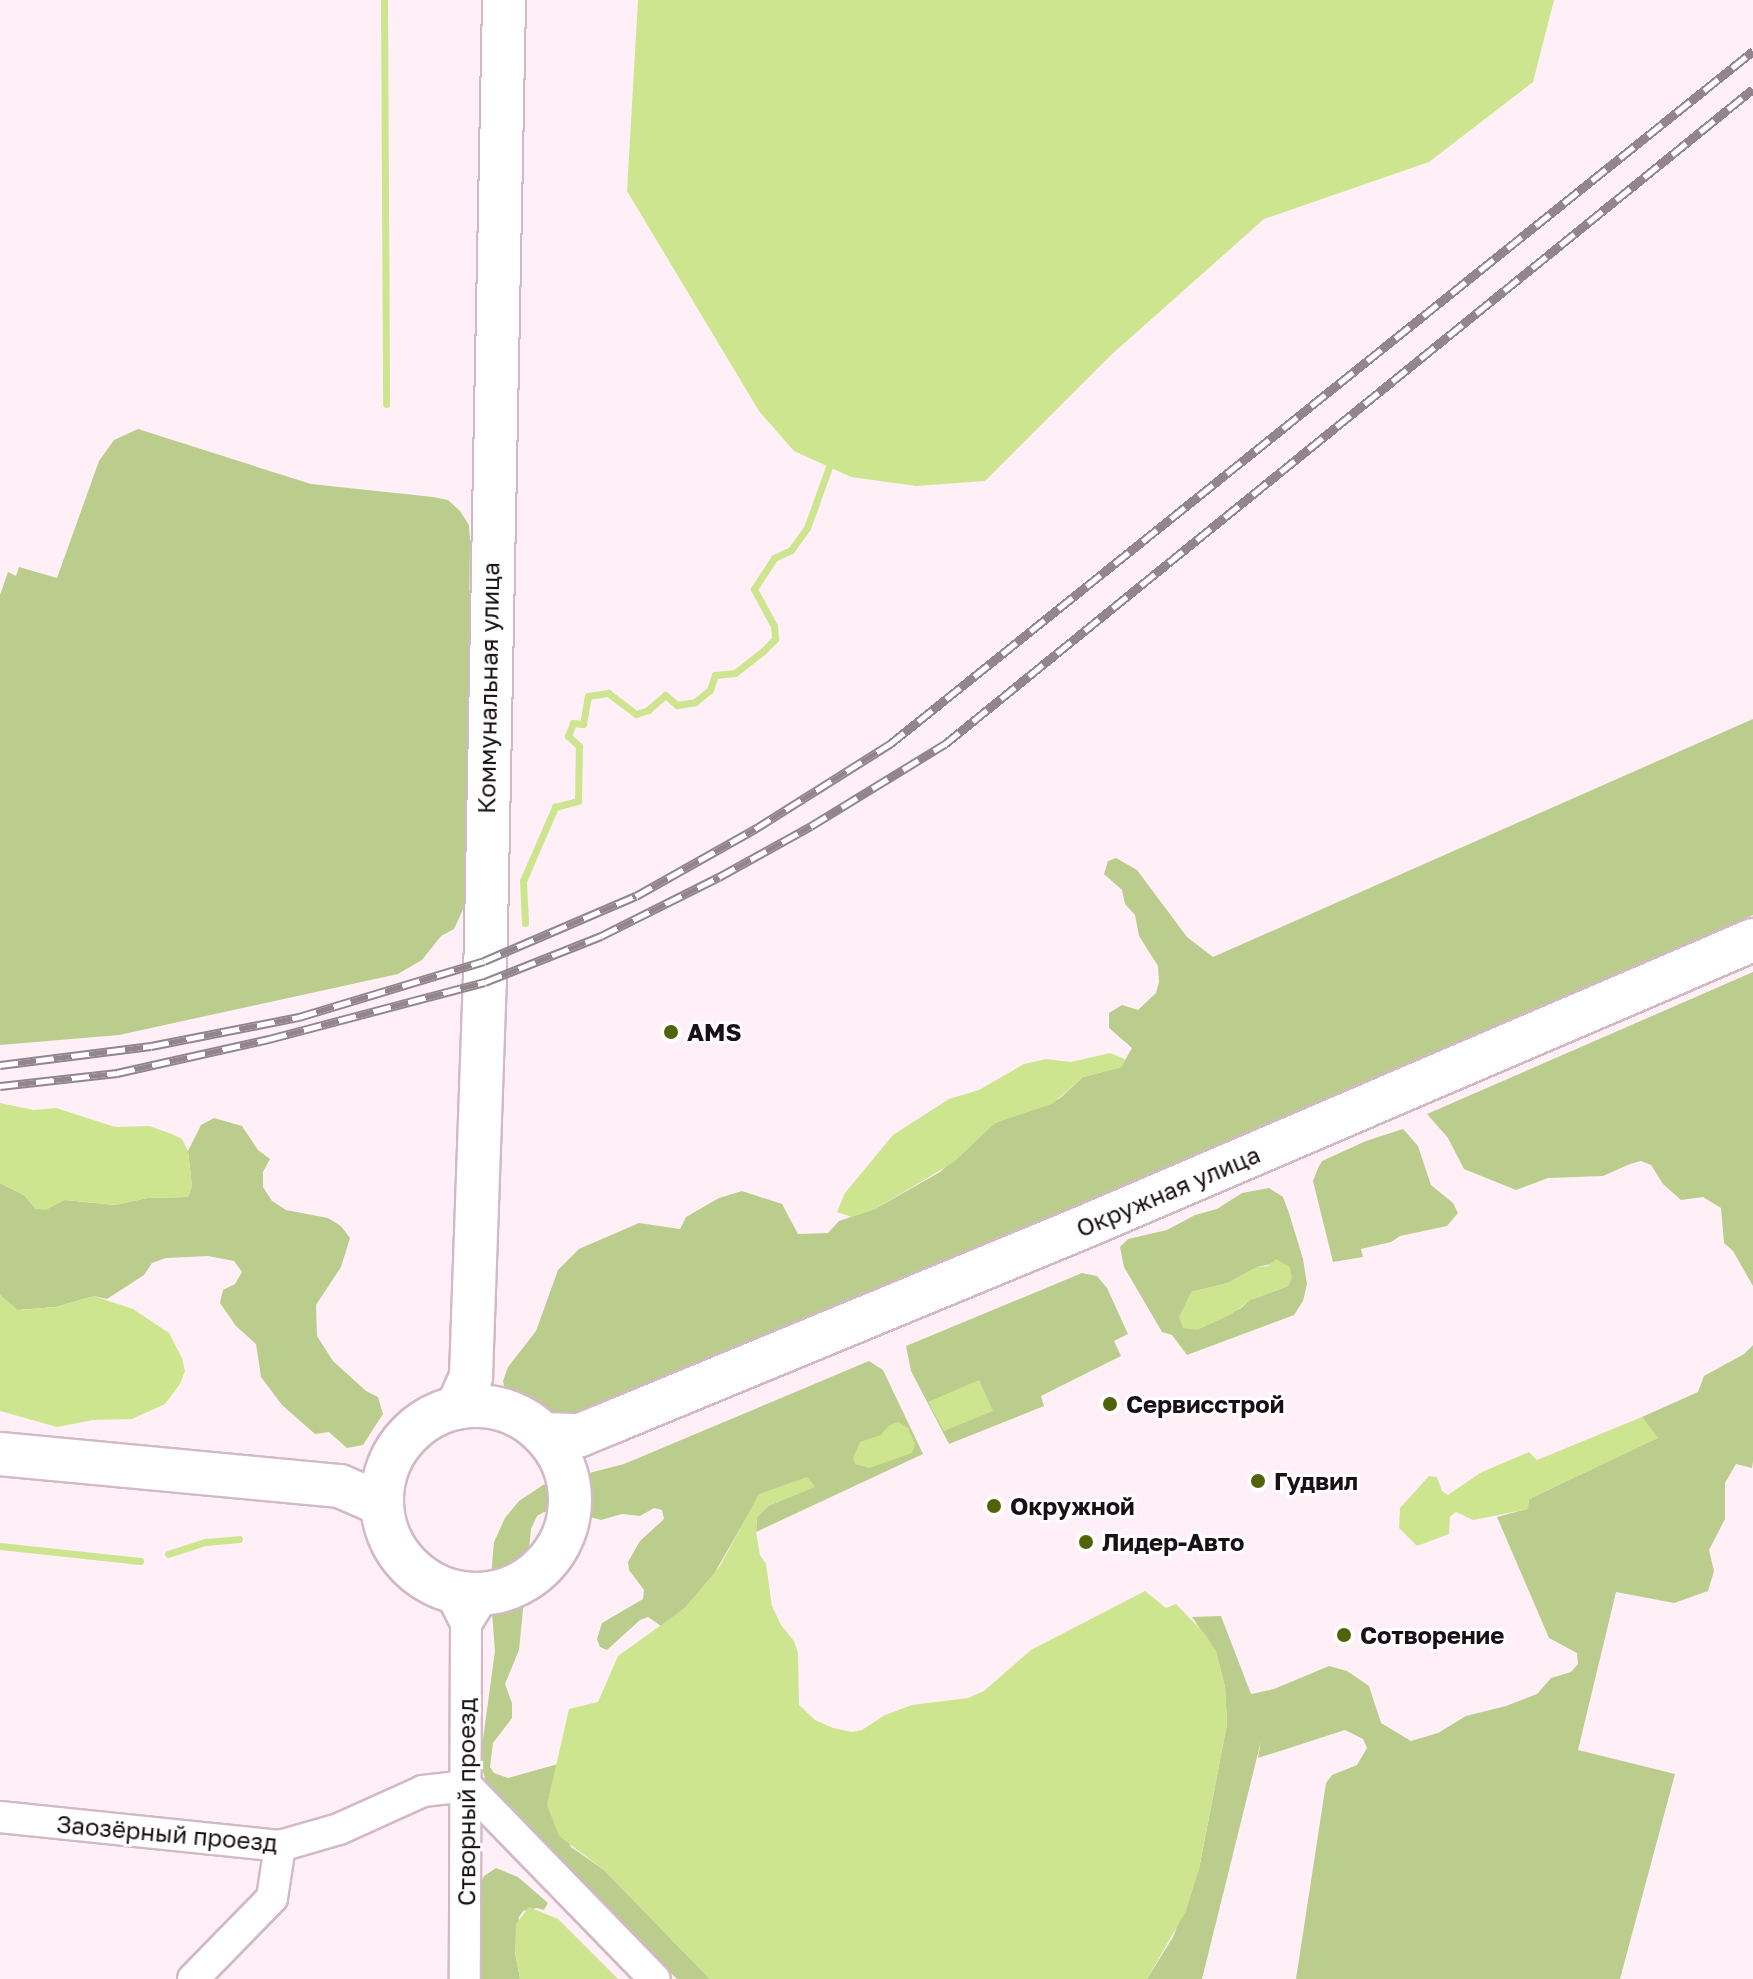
<!DOCTYPE html>
<html>
<head>
<meta charset="utf-8">
<style>
	body { margin:0 }
	#map { position:relative; width:1753px; height:1979px; overflow:hidden; background:#ffeff7; font-family:"Golos Text",sans-serif }
	div>[style] { position:absolute }
	[style*='--x'] { left:calc(var(--x)*1px); top:calc(var(--y)*1px); width:calc(var(--w)*1px); rotate:calc(var(--a)*1deg) }
	.green>* { inset:0; background:#bbcd8c }
	.water>* { inset:0; background:#cee58f }
	.stream>* { height:7px; margin:-3.5px; padding:0 3.5px; transform-origin:3.5px; border-radius:3.5px; background:#cee58f }
	.roads { filter:drop-shadow(2px 0 #d2b9c5) drop-shadow(-2px 0 #d2b9c5) drop-shadow(0 2px #d2b9c5) drop-shadow(0 -2px #d2b9c5) }
	.street>* { height:30px; margin:-15px; padding:0 15px; transform-origin:15px; border-radius:15px; background:#fff }
	.secondary>* { height:42px; margin:-21px; padding:0 21px; transform-origin:21px; border-radius:21px; background:#fff }
	.secondary>.ring { margin:-21px; padding:0; box-sizing:content-box; background:none; border:42px solid #fff; border-radius:50% }
	.rail>* { height:9px; margin-top:-4.5px; transform-origin:0; background:repeating-linear-gradient(90deg,#fff 0 18px,#92868c 0 36px); box-sizing:border-box; border-block:2px solid #92868c }
	.dots>* { width:22px; height:22px; translate:-50% -50%; box-sizing:border-box; border:4px solid #fff; border-radius:50% }
	span { translate:-50% -50%; white-space:nowrap; text-align:center; line-height:1.15; -webkit-text-stroke:6px #fff; paint-order:stroke }
	.street-label { font-size:24px; color:#1a1116 }
	.poi-label { font-size:24px; color:#1a1116; font-weight:700 }
	.left { translate:0 -50%; text-align:left }
</style>
</head>
<body>
<div id="map">
	<div class="green">
		<div style="clip-path:polygon(138px 429px,311px 484px,433px 497px,448px 500px,460px 511px,469px 525px,470px 541px,466px 903px,454px 929px,441px 936px,422px 960px,398px 974px,119px 1035px,0 1045px,0 595px,8px 572px,16px 576px,19px 567px,57px 578px,99px 461px,114px 440px)"></div>
		<div style="clip-path:polygon(1753px 719px,1753px 915px,604px 1410px,543px 1424px,529px 1419px,507px 1401px,503px 1381px,508px 1367px,536px 1331px,558px 1270px,579px 1249px,639px 1223px,680px 1229px,686px 1217px,719px 1198px,742px 1191px,782px 1204px,798px 1234px,828px 1233px,839px 1221px,875px 1209px,940px 1172px,995px 1123px,1059px 1099px,1083px 1077px,1121px 1067px,1132px 1048px,1109px 1028px,1109px 1013px,1122px 1005px,1138px 1010px,1156px 993px,1159px 982px,1158px 966px,1139px 936px,1135px 915px,1125px 904px,1122px 890px,1104px 874px,1108px 861px,1116px 858px,1137px 870px,1187px 937px,1213px 957px)"></div>
		<div style="clip-path:polygon(1753px 972px,1753px 1286px,1733px 1251px,1724px 1243px,1721px 1208px,1703px 1197px,1681px 1200px,1663px 1184px,1651px 1165px,1641px 1161px,1630px 1164px,1603px 1176px,1548px 1178px,1516px 1190px,1464px 1169px,1448px 1138px,1427px 1114px)"></div>
		<div style="clip-path:polygon(214px 1118px,242px 1126px,258px 1150px,270px 1159px,263px 1172px,263px 1187px,272px 1201px,286px 1210px,328px 1218px,341px 1226px,350px 1238px,341px 1267px,316px 1305px,317px 1336px,333px 1361px,366px 1391px,378px 1397px,383px 1414px,363px 1445px,347px 1448px,329px 1432px,315px 1434px,282px 1405px,261px 1377px,256px 1344px,236px 1326px,220px 1303px,223px 1290px,235px 1284px,242px 1272px,234px 1261px,208px 1256px,166px 1258px,152px 1263px,144px 1275px,107px 1299px,94px 1296px,56px 1307px,17px 1310px,0 1295px,0 1183px,24px 1195px,36px 1209px,65px 1200px,115px 1205px,147px 1198px,188px 1197px,192px 1186px,188px 1151px,201px 1125px)"></div>
		<div style="clip-path:polygon(1403px 1129px,1418px 1146px,1431px 1185px,1453px 1203px,1458px 1213px,1447px 1226px,1400px 1236px,1391px 1242px,1361px 1249px,1363px 1257px,1333px 1262px,1313px 1181px,1318px 1168px,1322px 1161px,1366px 1141px)"></div>
		<div style="clip-path:polygon(evenodd,1269px 1188px,1283px 1197px,1289px 1213px,1303px 1259px,1307px 1284px,1303px 1301px,1294px 1315px,1187px 1355px,1172px 1335px,1162px 1332px,1124px 1267px,1120px 1247px,1128px 1239px,1167px 1230px,1195px 1215px,1217px 1209px,1242px 1193px,1269px 1188px,1271px 1264px,1288px 1286px,1250px 1300px,1241px 1308px,1201px 1328px,1191px 1292px,1228px 1283px,1257px 1267px,1271px 1264px)"></div>
		<div style="clip-path:polygon(1082px 1273px,1097px 1276px,1107px 1288px,1128px 1334px,1114px 1341px,1121px 1356px,1041px 1396px,1044px 1406px,949px 1444px,911px 1371px,906px 1346px)"></div>
		<div style="clip-path:polygon(1753px 1345px,1753px 1461px,1752px 1468px,1736px 1464px,1725px 1483px,1725px 1519px,1709px 1550px,1714px 1571px,1708px 1591px,1674px 1603px,1616px 1592px,1578px 1750px,1675px 1774px,1620px 1979px,1296px 1979px,1326px 1783px,1332px 1775px,1357px 1765px,1367px 1748px,1363px 1739px,1345px 1730px,1258px 1758px,1261px 1741px,1202px 1979px,1147px 1979px,1173px 1937px,1199px 1869px,1227px 1724px,1225px 1687px,1216px 1652px,1192px 1617px,1221px 1616px,1251px 1694px,1274px 1689px,1329px 1666px,1347px 1671px,1369px 1686px,1381px 1723px,1411px 1741px,1438px 1733px,1466px 1716px,1506px 1706px,1537px 1694px,1551px 1678px,1571px 1672px,1578px 1664px,1577px 1653px,1549px 1638px,1497px 1517px,1527px 1509px,1529px 1499px,1657px 1438px,1642px 1417px,1698px 1392px,1704px 1376px,1744px 1354px)"></div>
		<div style="clip-path:polygon(869px 1361px,883px 1370px,923px 1454px,756px 1532px,757px 1517px,768px 1506px,814px 1487px,760px 1494px,714px 1574px,685px 1608px,661px 1626px,648px 1617px,640px 1620px,607px 1650px,600px 1647px,597px 1639px,602px 1623px,643px 1599px,644px 1590px,629px 1570px,628px 1562px,640px 1541px,664px 1519px,662px 1510px,654px 1508px,640px 1516px,622px 1514px,601px 1520px,568px 1511px,544px 1512px,537px 1516px,531px 1529px,519px 1650px,505px 1684px,512px 1703px,512px 1718px,493px 1743px,490px 1767px,494px 1773px,508px 1778px,558px 1764px,549px 1796px,571px 1847px,604px 1870px,710px 1979px,677px 1979px,500px 1807px,486px 1782px,480px 1761px,495px 1651px,490px 1587px,494px 1542px,505px 1518px,519px 1501px,543px 1485px,624px 1464px)"></div>
		<div style="clip-path:polygon(496px 1868px,518px 1877px,548px 1903px,544px 1910px,537px 1908px,523px 1911px,519px 1917px,515px 1952px,520px 1979px,478px 1979px,478px 1889px,484px 1876px)"></div>
	</div>
	<div class="water">
		<div style="clip-path:polygon(638px 0,1554px 0,1533px 82px,1429px 162px,1264px 219px,1111px 355px,985px 481px,916px 486px,851px 477px,794px 451px,759px 411px,627px 191px)"></div>
		<div style="clip-path:polygon(1110px 1053px,1125px 1059px,1122px 1067px,1083px 1077px,1052px 1104px,995px 1123px,954px 1162px,875px 1209px,852px 1217px,837px 1212px,845px 1193px,893px 1135px,949px 1099px,979px 1090px,1024px 1064px,1046px 1059px,1071px 1062px)"></div>
		<div style="clip-path:polygon(0 1103px,34px 1110px,56px 1108px,115px 1127px,149px 1126px,172px 1134px,182px 1139px,188px 1151px,192px 1186px,188px 1197px,147px 1198px,116px 1205px,65px 1200px,46px 1210px,36px 1209px,24px 1195px,0 1183px)"></div>
		<div style="clip-path:polygon(1276px 1259px,1290px 1267px,1292px 1278px,1288px 1286px,1250px 1300px,1232px 1314px,1197px 1330px,1183px 1328px,1179px 1317px,1191px 1292px,1228px 1283px,1257px 1267px,1268px 1266px)"></div>
		<div style="clip-path:polygon(0 1295px,18px 1310px,56px 1307px,94px 1296px,133px 1309px,169px 1333px,182px 1358px,185px 1371px,180px 1384px,165px 1404px,132px 1419px,93px 1420px,57px 1427px,0 1411px)"></div>
		<div style="clip-path:polygon(979px 1380px,993px 1411px,944px 1431px,928px 1402px)"></div>
		<div style="clip-path:polygon(1642px 1417px,1658px 1438px,1529px 1499px,1528px 1509px,1473px 1520px,1456px 1512px,1450px 1517px,1449px 1534px,1417px 1546px,1399px 1528px,1400px 1508px,1429px 1476px,1437px 1477px,1442px 1491px,1448px 1495px,1480px 1473px,1529px 1452px,1537px 1460px)"></div>
		<div style="clip-path:polygon(898px 1422px,908px 1428px,915px 1444px,912px 1453px,869px 1468px,855px 1464px,853px 1458px,860px 1442px,881px 1435px,888px 1426px)"></div>
		<div style="clip-path:polygon(807px 1477px,815px 1487px,768px 1506px,757px 1517px,756px 1532px,760px 1555px,766px 1564px,772px 1606px,781px 1625px,794px 1641px,798px 1653px,799px 1705px,815px 1720px,833px 1728px,852px 1732px,862px 1730px,885px 1715px,912px 1705px,968px 1698px,984px 1691px,1031px 1650px,1145px 1591px,1166px 1608px,1176px 1604px,1205px 1634px,1216px 1651px,1225px 1687px,1227px 1724px,1199px 1869px,1186px 1911px,1147px 1979px,710px 1979px,604px 1870px,559px 1836px,547px 1805px,569px 1709px,598px 1702px,618px 1656px,685px 1608px,720px 1566px,759px 1494px)"></div>
		<div style="clip-path:polygon(529px 1907px,558px 1919px,618px 1979px,520px 1979px,515px 1952px,516px 1924px)"></div>
	</div>
	<div class="stream">
		<div style="--x:384;--y:0;--w:404;--a:89.7"></div>
		<div style="--x:525;--y:923;--w:42;--a:-92.7"></div>
		<div style="--x:523;--y:881;--w:81;--a:-66.6"></div>
		<div style="--x:555;--y:807;--w:24;--a:-15"></div>
		<div style="--x:578;--y:801;--w:55;--a:-89"></div>
		<div style="--x:579;--y:746;--w:15;--a:-138"></div>
		<div style="--x:568;--y:736;--w:14;--a:-69"></div>
		<div style="--x:573;--y:723;--w:10;--a:6"></div>
		<div style="--x:583;--y:724;--w:28;--a:-80"></div>
		<div style="--x:588;--y:696;--w:20;--a:-9"></div>
		<div style="--x:608;--y:693;--w:35;--a:37"></div>
		<div style="--x:636;--y:714;--w:13;--a:-18"></div>
		<div style="--x:648;--y:710;--w:23;--a:-41"></div>
		<div style="--x:665;--y:695;--w:16;--a:40"></div>
		<div style="--x:677;--y:705;--w:18;--a:-9"></div>
		<div style="--x:695;--y:702;--w:19;--a:-39"></div>
		<div style="--x:710;--y:690;--w:16;--a:-72"></div>
		<div style="--x:715;--y:675;--w:20;--a:-6"></div>
		<div style="--x:735;--y:673;--w:36;--a:-38"></div>
		<div style="--x:763;--y:651;--w:17;--a:-45"></div>
		<div style="--x:775;--y:639;--w:13;--a:-94"></div>
		<div style="--x:774;--y:626;--w:42;--a:-118.4"></div>
		<div style="--x:754;--y:589;--w:37;--a:-57"></div>
		<div style="--x:774;--y:558;--w:19;--a:-25"></div>
		<div style="--x:791;--y:550;--w:27;--a:-54"></div>
		<div style="--x:807;--y:528;--w:65;--a:-70.2"></div>
		<div style="--x:0;--y:1546;--w:141;--a:6.1"></div>
		<div style="--x:168;--y:1554;--w:40;--a:-18"></div>
		<div style="--x:206;--y:1542;--w:33;--a:-5"></div>
	</div>
	<div class="roads">
		<div class="street">
			<div style="--x:449;--y:1590;--w:38;--a:63"></div>
			<div style="--x:466;--y:1624;--w:355;--a:90.2"></div>
			<div style="--x:466;--y:1624;--w:36;--a:-58"></div>
			<div style="--x:467;--y:1786;--w:269;--a:45.8"></div>
			<div style="--x:0;--y:1817;--w:281;--a:5.9"></div>
			<div style="--x:280;--y:1846;--w:61;--a:-16.1"></div>
			<div style="--x:339;--y:1829;--w:92;--a:-24.3"></div>
			<div style="--x:423;--y:1791;--w:44;--a:-6.5"></div>
			<div style="--x:193;--y:1979;--w:113;--a:-45.7"></div>
			<div style="--x:272;--y:1898;--w:53;--a:-81.3"></div>
		</div>
		<div class="secondary">
			<div class="ring" style="left:382px;top:1406px;width:146px;height:146px"></div>
			<div style="--x:457;--y:1408;--w:35;--a:-66"></div>
			<div style="--x:471;--y:1376;--w:394;--a:-88"></div>
			<div style="--x:485;--y:982;--w:982;--a:-88.89"></div>
			<div style="--x:543;--y:1434;--w:37;--a:2"></div>
			<div style="--x:580;--y:1435;--w:35;--a:-22"></div>
			<div style="--x:612;--y:1422;--w:518;--a:-22.46"></div>
			<div style="--x:1091;--y:1224;--w:720;--a:-23.22"></div>
			<div style="--x:0;--y:1454;--w:342;--a:5.4"></div>
			<div style="--x:340;--y:1486;--w:45;--a:23.7"></div>
		</div>
	</div>
	<div class="rail">
		<div style="--x:0;--y:1065;--w:152;--a:-7.2"></div>
		<div style="--x:151;--y:1046;--w:151;--a:-11.1"></div>
		<div style="--x:299;--y:1017;--w:193;--a:-16.8"></div>
		<div style="--x:484;--y:961;--w:165;--a:-23.2"></div>
		<div style="--x:636;--y:896;--w:137;--a:-29.4"></div>
		<div style="--x:755;--y:829;--w:160;--a:-32.2"></div>
		<div style="--x:890;--y:744;--w:1107;--a:-38.76"></div>
		<div style="--x:0;--y:1086;--w:118;--a:-6.3"></div>
		<div style="--x:117;--y:1073;--w:156;--a:-12.6"></div>
		<div style="--x:269;--y:1039;--w:223;--a:-14.8"></div>
		<div style="--x:485;--y:982;--w:125;--a:-21.6"></div>
		<div style="--x:601;--y:936;--w:132;--a:-26.6"></div>
		<div style="--x:719;--y:877;--w:105;--a:-29"></div>
		<div style="--x:811;--y:826;--w:157;--a:-31.5"></div>
		<div style="--x:945;--y:744;--w:1040;--a:-39.03"></div>
	</div>
	<div class="dots">
		<div style="left:671px;top:1032px;background:#516309"></div>
		<div style="left:1110px;top:1404px;background:#516309"></div>
		<div style="left:1258px;top:1481px;background:#516309"></div>
		<div style="left:994px;top:1506px;background:#516309"></div>
		<div style="left:1086px;top:1542px;background:#516309"></div>
		<div style="left:1344px;top:1635px;background:#516309"></div>
	</div>
	<div class="street-label">
		<span style="left:488px;top:688px;rotate:-89deg">Коммунальная улица</span>
		<span style="left:1168px;top:1191px;rotate:-23deg">Окружная улица</span>
		<span style="left:466px;top:1802px;rotate:-90deg">Створный проезд</span>
		<span style="left:167px;top:1833px;rotate:5deg">Заозёрный проезд</span>
	</div>
	<div class="poi-label">
		<span class="left" style="left:687px;top:1032px">AMS</span>
		<span class="left" style="left:1126px;top:1404px">Сервисстрой</span>
		<span class="left" style="left:1274px;top:1481px">Гудвил</span>
		<span class="left" style="left:1010px;top:1506px">Окружной</span>
		<span class="left" style="left:1102px;top:1542px">Лидер-Авто</span>
		<span class="left" style="left:1360px;top:1635px">Сотворение</span>
	</div>
</div>
</body>
</html>
